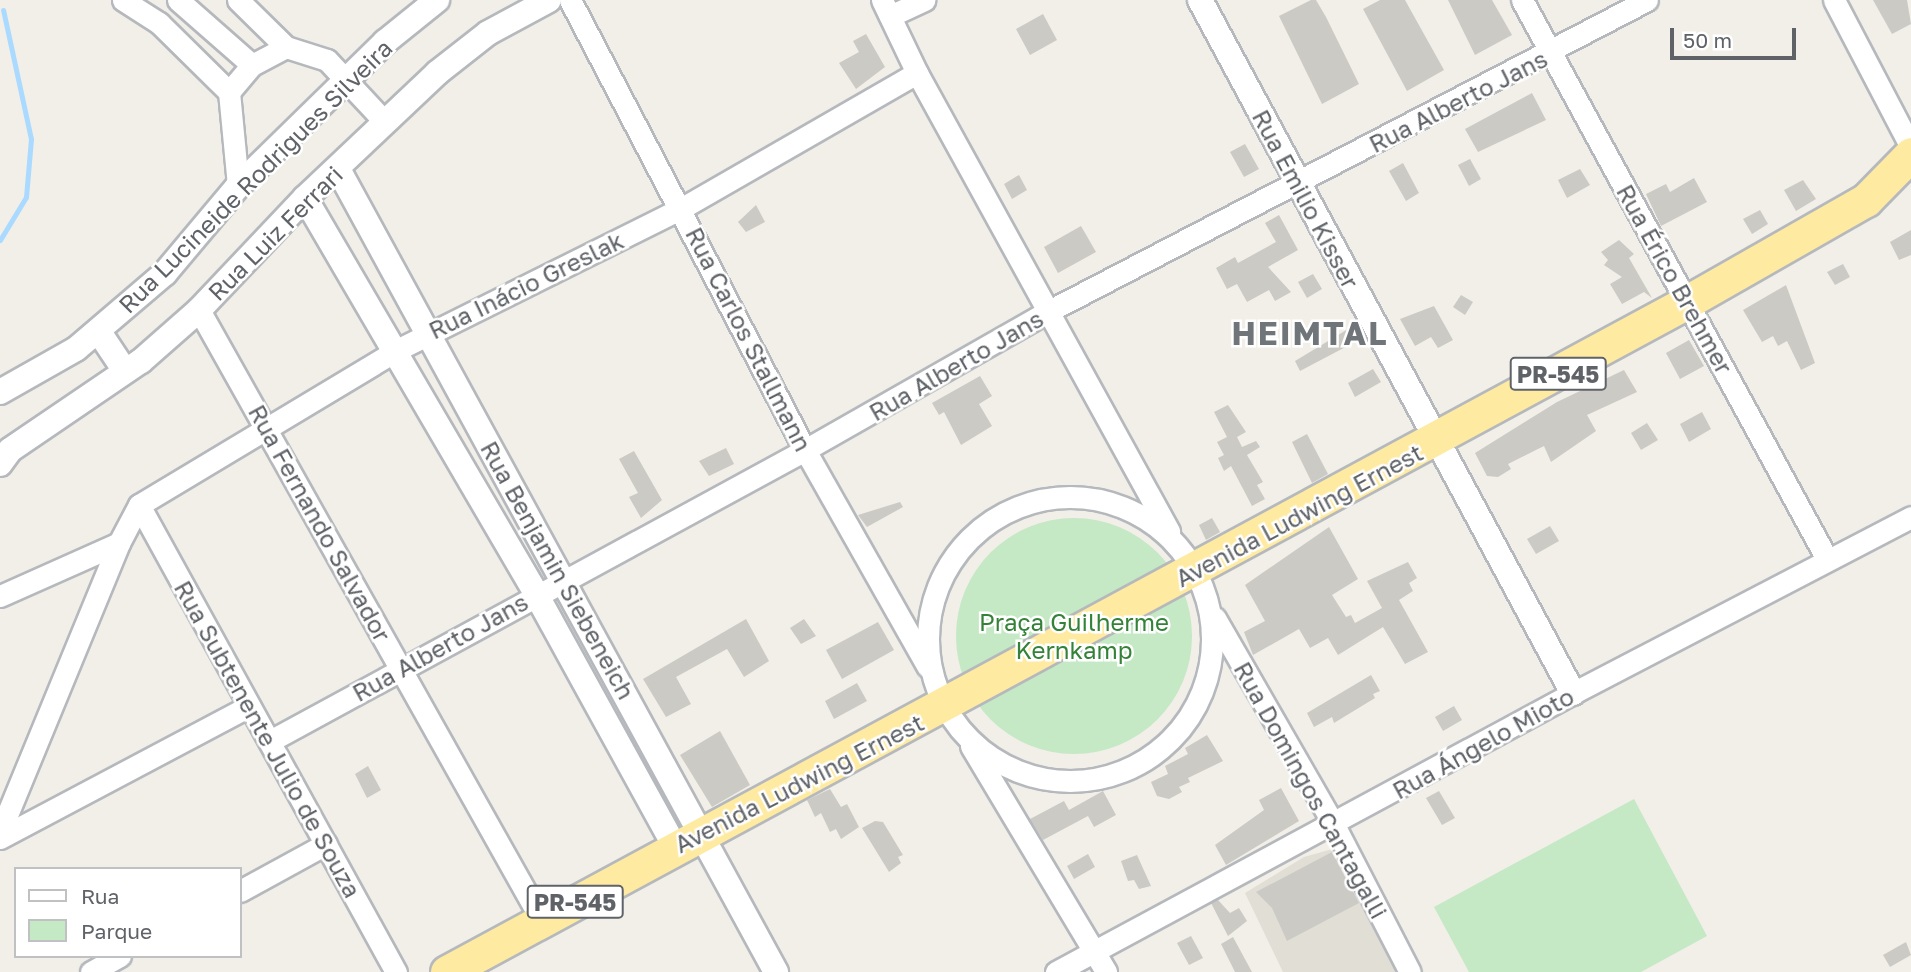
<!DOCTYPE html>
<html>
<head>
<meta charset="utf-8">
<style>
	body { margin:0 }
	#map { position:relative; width:1911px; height:972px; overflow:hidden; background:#f1efe8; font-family:"Golos Text",sans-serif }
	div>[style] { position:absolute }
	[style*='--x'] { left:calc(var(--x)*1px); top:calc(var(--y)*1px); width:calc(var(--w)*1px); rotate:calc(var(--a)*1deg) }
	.education>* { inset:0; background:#e1ded6 }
	.green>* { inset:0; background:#c5e8c5 }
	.round { border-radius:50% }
	.stream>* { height:5px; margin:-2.5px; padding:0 2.5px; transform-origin:2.5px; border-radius:2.5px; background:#aadaff }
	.building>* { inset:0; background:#cccac5 }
	.roads { filter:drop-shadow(2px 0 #b5b8bc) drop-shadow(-2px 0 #b5b8bc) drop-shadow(0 2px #b5b8bc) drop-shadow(0 -2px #b5b8bc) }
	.minor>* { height:21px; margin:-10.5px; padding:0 10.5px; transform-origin:10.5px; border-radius:10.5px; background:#fff }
	.minor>.ring { margin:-10.5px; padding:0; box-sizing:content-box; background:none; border:21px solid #fff; border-radius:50% }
	.tertiary>* { height:24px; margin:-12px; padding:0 12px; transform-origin:12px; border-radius:12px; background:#fff }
	.trunk>* { height:33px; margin:-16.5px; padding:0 16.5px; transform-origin:16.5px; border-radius:16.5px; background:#feeaa1 }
	span { translate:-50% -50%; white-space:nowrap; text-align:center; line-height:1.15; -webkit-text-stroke:5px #fff; paint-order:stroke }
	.shield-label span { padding:2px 5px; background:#fff; border:2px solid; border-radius:5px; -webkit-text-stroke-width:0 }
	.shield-label { font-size:23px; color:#5f6368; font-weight:700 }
	.street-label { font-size:24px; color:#5f6368 }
	.park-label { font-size:24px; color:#348238 }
	.district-label { font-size:32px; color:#70757a; font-weight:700; letter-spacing:2px }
	.legend { position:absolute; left:14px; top:867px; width:228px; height:91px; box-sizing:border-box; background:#fff; border:2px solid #bfc1c3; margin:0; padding:9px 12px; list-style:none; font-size:21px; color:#5f6368 }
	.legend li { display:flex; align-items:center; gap:14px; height:35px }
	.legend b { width:35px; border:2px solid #bfc1c3 }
	.scale { position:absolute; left:1670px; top:28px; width:126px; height:32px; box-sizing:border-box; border:4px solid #5f6368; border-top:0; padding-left:9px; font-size:21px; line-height:24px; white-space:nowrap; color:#5f6368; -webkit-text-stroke:5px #fff; paint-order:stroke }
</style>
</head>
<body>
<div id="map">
	<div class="education">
		<div style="clip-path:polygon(1336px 848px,1399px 972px,1283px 972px,1245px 893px,1304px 857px)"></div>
	</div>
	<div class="green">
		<div class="round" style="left:956px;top:518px;width:236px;height:236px"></div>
		<div style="clip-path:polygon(1634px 799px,1707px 936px,1641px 972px,1469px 972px,1434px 907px)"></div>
	</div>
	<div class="stream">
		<div style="--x:0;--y:240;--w:50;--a:-58.8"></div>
		<div style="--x:26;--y:197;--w:58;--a:-85.1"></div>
		<div style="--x:31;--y:139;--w:132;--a:-102.2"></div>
	</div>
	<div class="building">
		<div style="clip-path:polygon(1311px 0,1316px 0,1326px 17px,1359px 84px,1322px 104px,1279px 16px)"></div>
		<div style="clip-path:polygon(1380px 0,1405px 0,1444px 70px,1407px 91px,1363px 9px)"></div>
		<div style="clip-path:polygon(1448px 0,1492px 0,1512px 35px,1475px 55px)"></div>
		<div style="clip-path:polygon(1873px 0,1907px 0,1911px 24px,1892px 34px)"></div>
		<div style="clip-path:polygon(1043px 14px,1057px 40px,1030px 55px,1016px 29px)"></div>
		<div style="clip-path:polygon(866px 34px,885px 67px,856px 89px,839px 63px,859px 52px,853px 41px)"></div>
		<div style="clip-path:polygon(1532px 93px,1546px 120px,1478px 152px,1465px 129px)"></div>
		<div style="clip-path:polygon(1245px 144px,1259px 169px,1244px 177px,1230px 152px)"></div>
		<div style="clip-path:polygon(1470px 159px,1481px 179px,1469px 186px,1458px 165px)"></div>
		<div style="clip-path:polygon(1403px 163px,1419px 193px,1406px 201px,1389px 171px)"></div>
		<div style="clip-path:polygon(1580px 169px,1590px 185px,1567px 198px,1558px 180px)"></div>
		<div style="clip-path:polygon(1019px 175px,1027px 190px,1012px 199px,1004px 184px)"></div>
		<div style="clip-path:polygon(1694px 178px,1707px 202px,1661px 226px,1646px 194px,1666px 184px,1670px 192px)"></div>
		<div style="clip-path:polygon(1803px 180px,1816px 199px,1796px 211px,1784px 190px)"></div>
		<div style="clip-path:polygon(756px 205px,765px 222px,746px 232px,738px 222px)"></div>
		<div style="clip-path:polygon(1760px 210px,1768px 224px,1752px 234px,1743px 219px)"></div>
		<div style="clip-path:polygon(1279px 215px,1298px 250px,1268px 267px,1291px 292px,1275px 301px,1269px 290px,1247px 302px,1237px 284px,1227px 289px,1216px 268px,1235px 257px,1238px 263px,1276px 242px,1265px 223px)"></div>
		<div style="clip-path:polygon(1081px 226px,1096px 252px,1058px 273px,1044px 247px)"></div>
		<div style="clip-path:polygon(1911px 230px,1911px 255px,1899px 260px,1890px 242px)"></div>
		<div style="clip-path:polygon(1619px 240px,1634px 254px,1629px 258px,1652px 298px,1644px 292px,1622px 304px,1610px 284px,1622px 277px,1604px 265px,1608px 260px,1601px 252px)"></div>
		<div style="clip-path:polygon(1843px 264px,1850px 277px,1835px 285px,1827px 272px)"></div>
		<div style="clip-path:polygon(1313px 274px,1322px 289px,1307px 298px,1298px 282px)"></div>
		<div style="clip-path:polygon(1786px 285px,1815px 363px,1801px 370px,1787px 341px,1778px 346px,1773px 336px,1762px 342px,1743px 310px)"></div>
		<div style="clip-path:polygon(1461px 295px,1473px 302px,1465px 315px,1453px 307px)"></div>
		<div style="clip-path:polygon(1434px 306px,1453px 340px,1438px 348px,1431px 337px,1415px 346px,1400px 319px)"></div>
		<div style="clip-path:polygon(1348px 329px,1355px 342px,1300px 371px,1295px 361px)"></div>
		<div style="clip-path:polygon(1689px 340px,1704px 366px,1680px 379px,1666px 353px)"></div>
		<div style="clip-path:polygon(1373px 369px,1381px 382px,1355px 397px,1348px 383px)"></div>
		<div style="clip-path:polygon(1624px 370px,1637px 392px,1587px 415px,1596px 431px,1551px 462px,1544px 446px,1508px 464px,1511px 469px,1498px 477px,1487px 476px,1475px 453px,1557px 402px)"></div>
		<div style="clip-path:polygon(980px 376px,992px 396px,979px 404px,992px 426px,961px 445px,944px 412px,939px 415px,932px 403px)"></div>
		<div style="clip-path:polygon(1228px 405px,1246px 432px,1237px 437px,1242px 447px,1256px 441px,1260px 447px,1247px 455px,1263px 482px,1257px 485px,1265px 499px,1252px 506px,1231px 466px,1224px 471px,1218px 458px,1224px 455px,1217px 442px,1227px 437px,1214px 412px)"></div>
		<div style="clip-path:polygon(1702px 412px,1711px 429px,1689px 442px,1680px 424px)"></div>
		<div style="clip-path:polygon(1647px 423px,1658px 440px,1641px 450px,1631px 433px)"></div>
		<div style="clip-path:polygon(1307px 434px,1328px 474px,1312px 483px,1292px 442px)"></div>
		<div style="clip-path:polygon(726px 448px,734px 464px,709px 476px,699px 461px)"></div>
		<div style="clip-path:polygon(634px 451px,662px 500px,641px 518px,629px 497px,638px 493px,619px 459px)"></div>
		<div style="clip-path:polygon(900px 502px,903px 507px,867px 527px,858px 515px)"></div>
		<div style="clip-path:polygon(1212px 518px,1220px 532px,1206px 540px,1199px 525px)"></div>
		<div style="clip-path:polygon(1550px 526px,1559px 541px,1536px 554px,1527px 539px)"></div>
		<div style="clip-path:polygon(1329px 527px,1358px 579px,1332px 595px,1346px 617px,1351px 615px,1355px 623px,1382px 608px,1367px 581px,1408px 562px,1417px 578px,1409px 583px,1413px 591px,1399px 600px,1428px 652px,1405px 664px,1383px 627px,1338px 655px,1328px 638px,1310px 648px,1299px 629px,1253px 655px,1244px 632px,1265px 621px,1245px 585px)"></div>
		<div style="clip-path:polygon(746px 619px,769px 661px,744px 677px,727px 649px,676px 677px,691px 704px,666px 717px,643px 679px)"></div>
		<div style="clip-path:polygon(804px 619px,816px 636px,801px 644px,790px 628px)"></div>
		<div style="clip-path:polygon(878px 622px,894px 650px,842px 679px,826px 650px)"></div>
		<div style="clip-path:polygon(1371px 675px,1380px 691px,1373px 694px,1375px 698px,1334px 723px,1332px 717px,1314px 727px,1307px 713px)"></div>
		<div style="clip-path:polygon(857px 683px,867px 701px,834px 719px,825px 701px)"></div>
		<div style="clip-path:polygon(1454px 706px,1462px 720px,1443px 731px,1435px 717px)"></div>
		<div style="clip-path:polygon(720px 731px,750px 785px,712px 807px,680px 755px)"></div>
		<div style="clip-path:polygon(1207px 735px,1223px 761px,1188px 778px,1190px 782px,1179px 787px,1182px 792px,1169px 799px,1157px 796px,1151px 782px,1168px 774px,1165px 766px,1188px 754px,1185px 748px)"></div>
		<div style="clip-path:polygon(368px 766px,381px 790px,367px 798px,355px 774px)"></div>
		<div style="clip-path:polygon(1281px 788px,1299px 821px,1226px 865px,1215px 845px,1264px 810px,1259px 800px)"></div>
		<div style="clip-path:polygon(830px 789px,841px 807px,847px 804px,859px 827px,841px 839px,836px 829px,830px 832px,821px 813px,815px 817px,807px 800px)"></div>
		<div style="clip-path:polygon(1103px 791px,1116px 815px,1094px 827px,1088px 816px,1043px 840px,1030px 819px,1064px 801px,1069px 810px)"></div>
		<div style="clip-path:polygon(1439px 791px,1455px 818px,1442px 825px,1426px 798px)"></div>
		<div style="clip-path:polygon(875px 821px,883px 822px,903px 855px,898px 857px,901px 863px,889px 872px,862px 828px)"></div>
		<div style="clip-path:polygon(1332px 852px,1359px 903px,1287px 941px,1272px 908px,1256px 892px)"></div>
		<div style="clip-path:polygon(1088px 854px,1095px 867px,1074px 879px,1067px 866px)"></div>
		<div style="clip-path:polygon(1137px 855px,1151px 886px,1139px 889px,1134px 880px,1128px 881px,1121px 861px)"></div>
		<div style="clip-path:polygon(1218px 900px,1230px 913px,1239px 908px,1247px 921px,1228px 936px,1211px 903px)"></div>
		<div style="clip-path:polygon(1191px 936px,1203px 958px,1189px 965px,1177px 943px)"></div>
		<div style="clip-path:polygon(1233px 937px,1252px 972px,1235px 972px,1221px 944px)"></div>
		<div style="clip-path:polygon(1906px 942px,1911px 955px,1890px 967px,1883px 955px)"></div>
	</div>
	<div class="roads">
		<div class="minor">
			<div style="--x:123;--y:0;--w:43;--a:32.6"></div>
			<div style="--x:159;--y:23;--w:98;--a:44.6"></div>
			<div style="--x:229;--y:92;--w:94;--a:84.5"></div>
			<div style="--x:178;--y:0;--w:98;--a:41.3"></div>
			<div style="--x:238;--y:0;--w:67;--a:44.4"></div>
			<div style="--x:286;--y:47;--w:43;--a:17.6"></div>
			<div style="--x:327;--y:60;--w:85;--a:46.9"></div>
			<div style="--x:570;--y:0;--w:508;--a:62.43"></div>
			<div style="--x:805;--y:450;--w:249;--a:60.5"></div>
			<div style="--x:882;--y:0;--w:81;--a:64.4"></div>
			<div style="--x:917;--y:73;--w:523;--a:61.18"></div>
			<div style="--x:1522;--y:0;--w:637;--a:61.38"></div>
			<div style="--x:1834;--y:0;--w:166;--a:62.4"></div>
			<div style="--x:890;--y:16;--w:38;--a:-25"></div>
			<div style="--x:229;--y:92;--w:35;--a:-50"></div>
			<div style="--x:252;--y:65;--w:38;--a:-28"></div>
			<div style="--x:199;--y:310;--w:701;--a:60.69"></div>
			<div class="ring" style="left:928px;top:497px;width:263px;height:263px"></div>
			<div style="--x:139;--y:505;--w:299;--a:-31"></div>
			<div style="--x:395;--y:351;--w:321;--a:-26.5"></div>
			<div style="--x:682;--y:208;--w:271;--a:-29.9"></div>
			<div style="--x:139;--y:505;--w:533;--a:61.18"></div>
			<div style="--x:0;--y:596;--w:130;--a:-24"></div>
			<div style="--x:1215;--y:618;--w:239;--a:60.1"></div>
			<div style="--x:1334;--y:825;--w:165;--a:62.7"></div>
			<div style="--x:270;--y:741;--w:609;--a:-28.54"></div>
			<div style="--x:805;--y:450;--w:279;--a:-29.7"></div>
			<div style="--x:1047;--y:312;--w:676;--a:-27.47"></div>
			<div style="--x:971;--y:746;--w:263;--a:59.1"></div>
			<div style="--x:0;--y:832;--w:313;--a:-67.6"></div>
			<div style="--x:119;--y:543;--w:43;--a:-62.2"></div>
			<div style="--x:0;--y:838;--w:282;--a:-27.9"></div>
			<div style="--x:240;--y:891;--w:98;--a:-28.7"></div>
			<div style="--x:91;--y:972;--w:33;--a:-29"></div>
			<div style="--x:1056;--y:972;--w:587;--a:-28.35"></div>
			<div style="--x:1573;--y:693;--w:381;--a:-27.5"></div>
		</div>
		<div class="tertiary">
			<div style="--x:1200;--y:0;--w:787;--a:61.71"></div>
			<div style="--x:338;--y:169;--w:915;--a:61.39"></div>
			<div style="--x:305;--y:198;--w:458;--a:59.7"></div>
			<div style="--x:536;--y:594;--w:289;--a:61.2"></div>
			<div style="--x:99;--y:332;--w:47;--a:56.3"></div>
			<div style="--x:0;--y:392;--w:87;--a:-29.5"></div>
			<div style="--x:76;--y:349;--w:117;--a:-40.5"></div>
			<div style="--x:165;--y:273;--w:114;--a:-50"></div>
			<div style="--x:238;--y:186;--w:206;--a:-44.4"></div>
			<div style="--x:385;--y:42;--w:67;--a:-38.9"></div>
			<div style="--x:0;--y:464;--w:17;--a:-54"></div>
			<div style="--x:10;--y:450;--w:158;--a:-34.2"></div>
			<div style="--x:141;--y:361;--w:77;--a:-41.3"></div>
			<div style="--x:199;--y:310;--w:154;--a:-46.6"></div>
			<div style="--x:305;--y:198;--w:182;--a:-43.4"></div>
			<div style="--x:437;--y:73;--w:65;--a:-38.1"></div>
			<div style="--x:488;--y:33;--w:69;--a:-28.4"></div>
		</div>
		<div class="trunk">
			<div style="--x:447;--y:972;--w:1409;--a:-28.38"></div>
			<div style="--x:1687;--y:302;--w:206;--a:-29.7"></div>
			<div style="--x:1866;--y:200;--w:64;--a:-45.6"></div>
		</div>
	</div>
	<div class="shield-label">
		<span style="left:1558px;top:374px">PR-545</span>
		<span style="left:575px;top:902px">PR-545</span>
	</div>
	<div class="street-label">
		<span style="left:1458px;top:101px;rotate:-27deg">Rua Alberto Jans</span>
		<span style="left:255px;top:176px;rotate:-45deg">Rua Lucineide Rodrigues Silveira</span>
		<span style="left:1306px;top:199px;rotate:62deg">Rua Emilio Kisser</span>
		<span style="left:275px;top:233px;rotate:-45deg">Rua Luiz Ferrari</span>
		<span style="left:1675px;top:279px;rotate:61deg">Rua Érico Brehmer</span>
		<span style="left:526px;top:285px;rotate:-26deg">Rua Inácio Greslak</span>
		<span style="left:749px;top:339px;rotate:63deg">Rua Carlos Stallmann</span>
		<span style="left:956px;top:365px;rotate:-30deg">Rua Alberto Jans</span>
		<span style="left:1299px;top:515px;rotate:-28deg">Avenida Ludwing Ernest</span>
		<span style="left:320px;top:523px;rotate:61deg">Rua Fernando Salvador</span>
		<span style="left:558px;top:570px;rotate:61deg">Rua Benjamin Siebeneich</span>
		<span style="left:440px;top:647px;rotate:-29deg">Rua Alberto Jans</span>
		<span style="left:268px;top:739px;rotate:61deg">Rua Subtenente Julio de Souza</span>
		<span style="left:1483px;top:743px;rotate:-29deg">Rua Ángelo Mioto</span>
		<span style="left:799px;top:783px;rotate:-27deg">Avenida Ludwing Ernest</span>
		<span style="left:1311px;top:790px;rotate:61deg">Rua Domingos Cantagalli</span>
	</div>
	<div class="park-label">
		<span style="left:1074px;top:636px">Praça Guilherme<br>Kernkamp</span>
	</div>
	<div class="district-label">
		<span style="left:1310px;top:333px">HEIMTAL</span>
	</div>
	<ul class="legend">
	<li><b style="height:9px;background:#fff"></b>Rua</li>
	<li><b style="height:19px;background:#c5e8c5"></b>Parque</li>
	</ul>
	<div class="scale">50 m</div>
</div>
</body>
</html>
